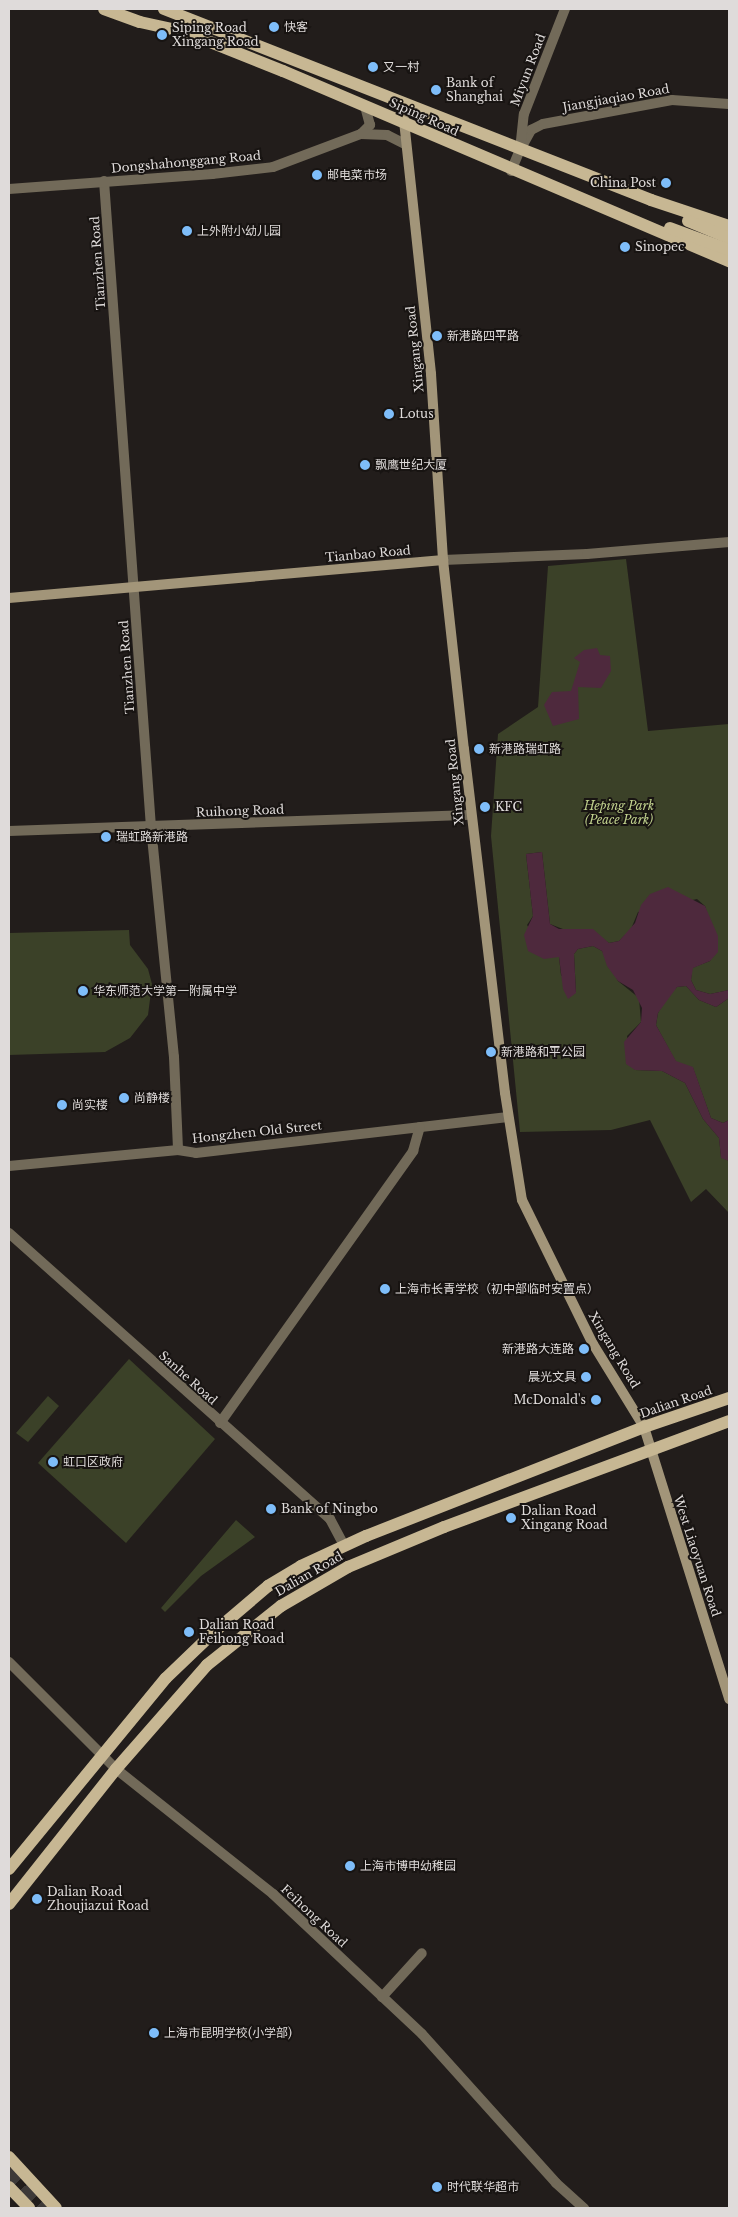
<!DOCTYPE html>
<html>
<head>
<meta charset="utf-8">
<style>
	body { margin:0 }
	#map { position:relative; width:738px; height:2217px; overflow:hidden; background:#221d1b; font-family:"Libre Baskerville","Noto Sans SC",serif }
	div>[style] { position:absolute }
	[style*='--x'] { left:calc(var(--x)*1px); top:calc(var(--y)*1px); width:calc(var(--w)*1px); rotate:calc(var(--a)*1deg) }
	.green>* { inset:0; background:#3b4128 }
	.water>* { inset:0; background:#4e293d }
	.highway-tunnel>* { height:15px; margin-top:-7.5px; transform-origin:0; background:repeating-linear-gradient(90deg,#3e3a38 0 15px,transparent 0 23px) }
	.street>* { height:10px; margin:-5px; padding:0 5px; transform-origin:5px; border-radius:5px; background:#726a59 }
	.secondary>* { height:10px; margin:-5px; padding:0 5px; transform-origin:5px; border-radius:5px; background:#a29579 }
	.primary>* { height:12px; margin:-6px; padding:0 6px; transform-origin:6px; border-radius:6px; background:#c7b793 }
	.dots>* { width:14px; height:14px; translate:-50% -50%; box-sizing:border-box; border:2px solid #181412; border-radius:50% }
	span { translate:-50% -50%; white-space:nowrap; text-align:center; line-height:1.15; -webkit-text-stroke:4px #181412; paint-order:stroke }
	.poi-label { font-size:12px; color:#dfdbda }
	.left { translate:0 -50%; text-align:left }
	.right { translate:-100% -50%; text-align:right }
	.street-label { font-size:12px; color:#dfdbda }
	.park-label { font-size:12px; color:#c0d18d; font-style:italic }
	.frame { position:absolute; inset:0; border:10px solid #dfdbda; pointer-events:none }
</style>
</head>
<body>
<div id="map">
	<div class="green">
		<div style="clip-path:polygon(626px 559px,648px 731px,729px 724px,729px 990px,710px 994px,696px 990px,691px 980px,692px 968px,710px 961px,718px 945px,705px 906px,697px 899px,638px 912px,631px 929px,619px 941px,609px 943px,589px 929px,568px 931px,550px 924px,542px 852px,526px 854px,533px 916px,527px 925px,549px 956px,559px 957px,561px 975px,576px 993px,574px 954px,578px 949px,593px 946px,602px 951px,618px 981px,639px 998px,641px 1022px,627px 1036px,635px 1070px,662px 1071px,685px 1083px,703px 1119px,719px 1138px,721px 1157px,729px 1161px,729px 1213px,706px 1189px,691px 1202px,650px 1120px,611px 1130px,520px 1132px,491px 836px,498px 734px,538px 707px,548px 566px)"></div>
		<div style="clip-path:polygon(129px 930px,130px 945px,148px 969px,152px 984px,148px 1015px,130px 1038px,105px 1052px,9px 1055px,9px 933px)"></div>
		<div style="clip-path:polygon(686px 986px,699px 1000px,716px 1007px,729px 998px,729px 1120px,723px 1123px,711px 1118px,693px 1068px,676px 1062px,656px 1025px,658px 1013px,669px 994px,677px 987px)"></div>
		<div style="clip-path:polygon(129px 1359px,215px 1439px,126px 1543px,38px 1463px)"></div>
		<div style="clip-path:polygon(48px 1396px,59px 1406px,28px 1442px,16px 1433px)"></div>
		<div style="clip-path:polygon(236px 1520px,255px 1537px,201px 1576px,165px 1612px,161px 1608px)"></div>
	</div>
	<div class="water">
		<div style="clip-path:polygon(597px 648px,600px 655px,610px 656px,611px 671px,601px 688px,578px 687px,579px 719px,553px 726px,544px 705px,552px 692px,571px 691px,580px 662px,574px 658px,584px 650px)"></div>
		<div style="clip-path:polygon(542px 852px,550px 924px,559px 929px,593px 929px,609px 943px,619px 941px,635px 923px,641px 905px,650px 894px,668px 887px,705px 906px,718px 936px,718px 952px,710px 961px,693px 968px,691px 980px,696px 990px,710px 994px,729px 990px,729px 998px,716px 1007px,699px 1000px,686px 986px,677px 987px,658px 1013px,656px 1025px,676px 1061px,693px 1067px,711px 1118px,723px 1123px,729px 1120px,729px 1161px,721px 1158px,719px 1138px,703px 1119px,685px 1083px,662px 1071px,635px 1070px,626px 1064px,624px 1042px,641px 1022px,642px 1008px,633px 990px,618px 981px,607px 966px,602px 951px,593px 946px,578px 949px,574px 954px,576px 993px,568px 999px,563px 989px,559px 957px,544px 959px,528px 951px,524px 935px,533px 916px,526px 854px)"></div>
	</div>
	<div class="highway-tunnel">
		<div style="--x:9;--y:2169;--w:54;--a:46.5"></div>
	</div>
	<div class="street">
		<div style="--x:361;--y:134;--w:26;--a:2"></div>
		<div style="--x:387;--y:135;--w:20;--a:27"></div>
		<div style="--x:520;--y:150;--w:23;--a:-61"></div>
		<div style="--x:531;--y:130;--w:13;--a:-27"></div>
		<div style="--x:543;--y:124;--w:131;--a:-10.5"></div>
		<div style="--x:672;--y:100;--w:57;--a:4"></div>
		<div style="--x:511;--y:171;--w:23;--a:-67"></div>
		<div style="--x:520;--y:150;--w:36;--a:-84"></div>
		<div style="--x:524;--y:114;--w:113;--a:-68.7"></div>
		<div style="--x:104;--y:181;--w:648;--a:85.84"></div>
		<div style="--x:151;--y:827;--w:231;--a:84.3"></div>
		<div style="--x:174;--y:1057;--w:93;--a:87.5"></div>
		<div style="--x:9;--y:189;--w:204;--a:-4.2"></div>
		<div style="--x:212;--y:174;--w:61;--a:-6.5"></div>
		<div style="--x:273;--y:167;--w:94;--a:-20.6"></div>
		<div style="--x:361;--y:134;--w:13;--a:-45"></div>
		<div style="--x:370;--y:125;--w:20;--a:-105"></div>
		<div style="--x:443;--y:560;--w:144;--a:-2.4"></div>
		<div style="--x:587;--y:554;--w:143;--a:-4.8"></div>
		<div style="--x:9;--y:831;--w:462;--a:-2"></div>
		<div style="--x:9;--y:1166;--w:170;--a:-5.4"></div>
		<div style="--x:178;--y:1150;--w:18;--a:9"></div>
		<div style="--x:196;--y:1153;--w:314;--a:-6.6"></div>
		<div style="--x:9;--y:1233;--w:430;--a:41.7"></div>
		<div style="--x:330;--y:1519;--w:30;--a:62"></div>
		<div style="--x:220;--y:1423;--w:334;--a:-54.6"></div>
		<div style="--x:413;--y:1151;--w:25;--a:-74"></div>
		<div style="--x:9;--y:1662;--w:151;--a:45"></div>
		<div style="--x:116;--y:1769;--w:201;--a:38.5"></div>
		<div style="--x:273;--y:1894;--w:204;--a:43.2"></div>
		<div style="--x:422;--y:2034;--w:200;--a:48"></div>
		<div style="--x:556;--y:2183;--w:38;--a:42"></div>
		<div style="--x:382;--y:1997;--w:59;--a:-47.7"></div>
	</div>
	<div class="secondary">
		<div style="--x:402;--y:102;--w:274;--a:83.9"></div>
		<div style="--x:431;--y:374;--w:186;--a:86.3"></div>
		<div style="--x:443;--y:560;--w:190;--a:83.7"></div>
		<div style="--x:464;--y:749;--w:346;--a:83.2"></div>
		<div style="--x:505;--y:1093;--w:108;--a:81"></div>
		<div style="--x:522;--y:1200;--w:161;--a:63.8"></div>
		<div style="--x:593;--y:1344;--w:97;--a:58.4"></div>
		<div style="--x:644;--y:1427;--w:285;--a:72.6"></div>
		<div style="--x:9;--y:598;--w:436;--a:-5"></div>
	</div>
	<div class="primary">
		<div style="--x:104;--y:9;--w:38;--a:20"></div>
		<div style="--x:140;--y:22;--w:46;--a:12.5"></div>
		<div style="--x:185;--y:32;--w:105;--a:21.7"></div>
		<div style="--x:283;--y:71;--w:485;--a:23.1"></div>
		<div style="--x:164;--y:9;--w:523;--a:21.41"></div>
		<div style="--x:651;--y:200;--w:82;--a:18.4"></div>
		<div style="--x:688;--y:221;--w:44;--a:22.5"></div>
		<div style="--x:670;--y:228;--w:63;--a:20.4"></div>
		<div style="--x:9;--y:1869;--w:247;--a:-50.6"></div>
		<div style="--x:166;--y:1678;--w:66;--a:-43.8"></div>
		<div style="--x:214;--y:1632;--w:71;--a:-40.4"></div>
		<div style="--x:268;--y:1586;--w:39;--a:-31"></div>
		<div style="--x:301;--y:1566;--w:72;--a:-24.8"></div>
		<div style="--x:366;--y:1536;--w:299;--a:-21.4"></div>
		<div style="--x:644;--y:1427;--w:90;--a:-18.8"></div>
		<div style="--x:9;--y:1904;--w:172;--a:-51.6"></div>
		<div style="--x:116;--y:1769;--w:138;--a:-48.8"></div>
		<div style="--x:207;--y:1665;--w:95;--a:-38.6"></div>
		<div style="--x:281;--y:1606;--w:78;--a:-30.2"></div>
		<div style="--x:348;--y:1567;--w:104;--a:-22.6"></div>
		<div style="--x:444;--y:1527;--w:304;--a:-20.4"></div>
		<div style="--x:9;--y:2157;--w:69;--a:47.3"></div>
		<div style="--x:9;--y:2187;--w:29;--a:46"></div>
	</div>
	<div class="dots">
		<div style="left:274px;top:27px;background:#7ebdf9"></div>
		<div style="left:162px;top:35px;background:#7ebdf9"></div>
		<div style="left:373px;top:67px;background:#7ebdf9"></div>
		<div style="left:436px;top:90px;background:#7ebdf9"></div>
		<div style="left:317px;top:175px;background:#7ebdf9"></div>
		<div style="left:666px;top:183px;background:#7ebdf9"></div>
		<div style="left:187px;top:231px;background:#7ebdf9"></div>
		<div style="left:625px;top:247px;background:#7ebdf9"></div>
		<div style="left:437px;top:336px;background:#7ebdf9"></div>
		<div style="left:389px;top:414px;background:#7ebdf9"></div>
		<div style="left:365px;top:465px;background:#7ebdf9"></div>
		<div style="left:479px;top:749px;background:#7ebdf9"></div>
		<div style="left:485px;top:807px;background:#7ebdf9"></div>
		<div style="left:106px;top:837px;background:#7ebdf9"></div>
		<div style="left:83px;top:991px;background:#7ebdf9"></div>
		<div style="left:491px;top:1052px;background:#7ebdf9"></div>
		<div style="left:124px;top:1098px;background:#7ebdf9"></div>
		<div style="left:62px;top:1105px;background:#7ebdf9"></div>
		<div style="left:385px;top:1289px;background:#7ebdf9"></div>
		<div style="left:584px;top:1349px;background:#7ebdf9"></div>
		<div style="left:586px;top:1377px;background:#7ebdf9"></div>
		<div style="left:596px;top:1400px;background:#7ebdf9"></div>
		<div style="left:53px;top:1462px;background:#7ebdf9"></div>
		<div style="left:271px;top:1509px;background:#7ebdf9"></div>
		<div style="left:511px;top:1518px;background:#7ebdf9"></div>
		<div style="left:189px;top:1632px;background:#7ebdf9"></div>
		<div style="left:350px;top:1866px;background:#7ebdf9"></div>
		<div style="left:37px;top:1899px;background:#7ebdf9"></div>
		<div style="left:154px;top:2033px;background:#7ebdf9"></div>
		<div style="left:437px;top:2187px;background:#7ebdf9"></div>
	</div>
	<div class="poi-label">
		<span class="left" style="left:284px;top:27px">快客</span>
		<span class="left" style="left:172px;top:35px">Siping Road<br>Xingang Road</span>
		<span class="left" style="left:383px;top:67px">又一村</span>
		<span class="left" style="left:446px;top:90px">Bank of<br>Shanghai</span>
		<span class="left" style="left:327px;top:175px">邮电菜市场</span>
		<span class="right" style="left:656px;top:183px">China Post</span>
		<span class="left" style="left:197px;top:231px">上外附小幼儿园</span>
		<span class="left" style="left:635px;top:247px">Sinopec</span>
		<span class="left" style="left:447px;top:336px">新港路四平路</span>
		<span class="left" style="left:399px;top:414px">Lotus</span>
		<span class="left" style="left:375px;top:465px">飘鹰世纪大厦</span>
		<span class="left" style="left:489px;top:749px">新港路瑞虹路</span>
		<span class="left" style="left:495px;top:807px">KFC</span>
		<span class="left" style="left:116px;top:837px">瑞虹路新港路</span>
		<span class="left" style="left:93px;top:991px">华东师范大学第一附属中学</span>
		<span class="left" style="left:501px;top:1052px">新港路和平公园</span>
		<span class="left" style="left:134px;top:1098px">尚静楼</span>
		<span class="left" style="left:72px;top:1105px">尚实楼</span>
		<span class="left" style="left:395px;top:1289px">上海市长青学校（初中部临时安置点）</span>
		<span class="right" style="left:574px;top:1349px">新港路大连路</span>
		<span class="right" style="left:576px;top:1377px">晨光文具</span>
		<span class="right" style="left:586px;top:1400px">McDonald's</span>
		<span class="left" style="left:63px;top:1462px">虹口区政府</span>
		<span class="left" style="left:281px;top:1509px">Bank of Ningbo</span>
		<span class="left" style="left:521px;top:1518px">Dalian Road<br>Xingang Road</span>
		<span class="left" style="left:199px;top:1632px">Dalian Road<br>Feihong Road</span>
		<span class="left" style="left:360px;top:1866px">上海市博申幼稚园</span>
		<span class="left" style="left:47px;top:1899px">Dalian Road<br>Zhoujiazui Road</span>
		<span class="left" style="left:164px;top:2033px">上海市昆明学校(小学部)</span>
		<span class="left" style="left:447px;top:2187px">时代联华超市</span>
	</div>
	<div class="street-label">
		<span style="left:528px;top:70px;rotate:-69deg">Miyun Road</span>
		<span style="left:616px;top:98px;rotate:-10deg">Jiangjiaqiao Road</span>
		<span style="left:424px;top:117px;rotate:24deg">Siping Road</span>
		<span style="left:186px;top:162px;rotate:-5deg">Dongshahonggang Road</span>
		<span style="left:98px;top:263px;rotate:-94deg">Tianzhen Road</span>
		<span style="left:415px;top:349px;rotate:-96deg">Xingang Road</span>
		<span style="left:368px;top:554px;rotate:-5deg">Tianbao Road</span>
		<span style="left:127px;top:667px;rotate:-94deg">Tianzhen Road</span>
		<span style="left:455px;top:782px;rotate:-96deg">Xingang Road</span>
		<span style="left:240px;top:811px;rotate:-2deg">Ruihong Road</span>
		<span style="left:257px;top:1132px;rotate:-6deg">Hongzhen Old Street</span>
		<span style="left:614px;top:1350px;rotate:59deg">Xingang Road</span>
		<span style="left:188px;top:1378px;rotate:42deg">Sanhe Road</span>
		<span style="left:676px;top:1402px;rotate:-19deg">Dalian Road</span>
		<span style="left:697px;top:1556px;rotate:72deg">West Liaoyuan Road</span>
		<span style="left:309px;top:1574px;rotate:-30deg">Dalian Road</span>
		<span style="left:314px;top:1916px;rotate:43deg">Feihong Road</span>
	</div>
	<div class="park-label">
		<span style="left:619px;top:813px">Heping Park<br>(Peace Park)</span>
	</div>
	<div class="frame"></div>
</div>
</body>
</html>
